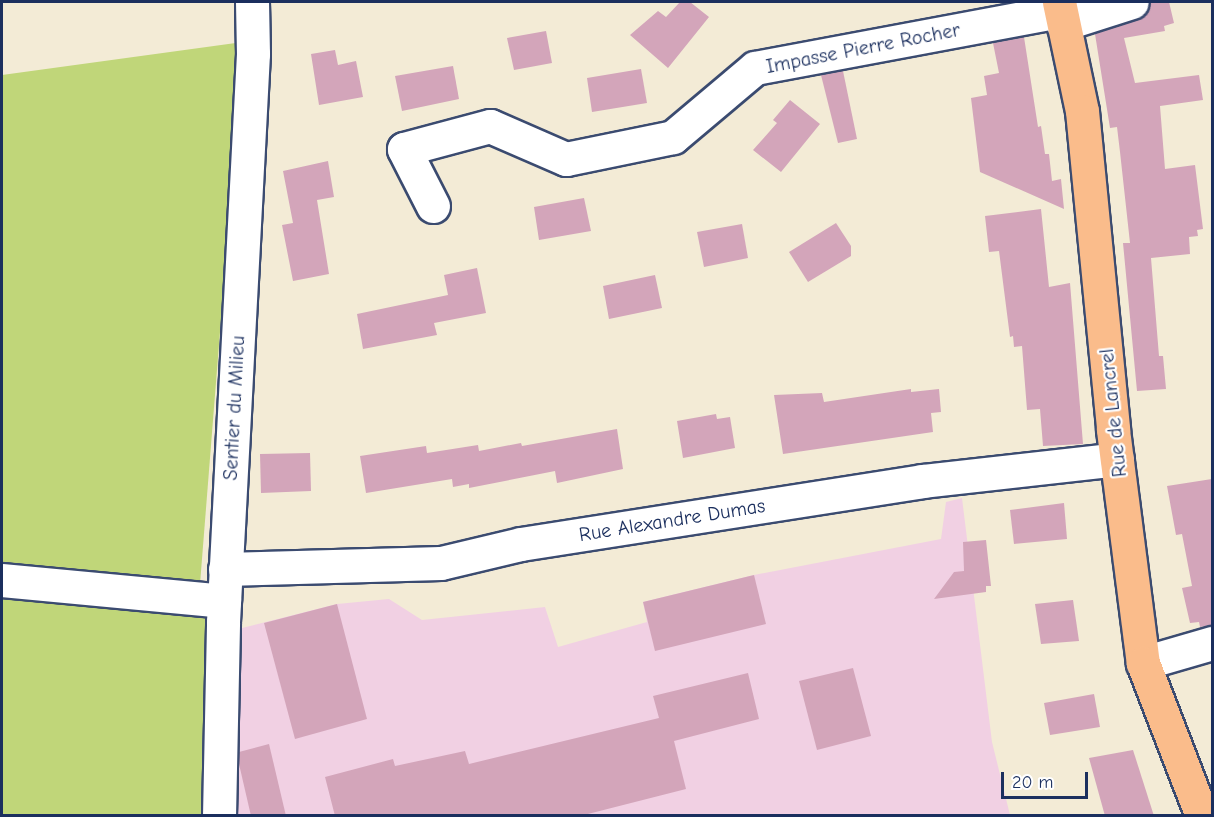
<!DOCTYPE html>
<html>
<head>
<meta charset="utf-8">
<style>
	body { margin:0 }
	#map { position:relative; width:1214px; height:817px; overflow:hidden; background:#f3ebd6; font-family:"Comic Neue",sans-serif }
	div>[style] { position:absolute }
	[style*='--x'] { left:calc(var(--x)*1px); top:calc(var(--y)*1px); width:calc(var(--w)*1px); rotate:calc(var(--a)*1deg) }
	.built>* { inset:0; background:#f1d0e3 }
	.green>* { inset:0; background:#c0d679 }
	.building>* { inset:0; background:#d3a5ba }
	.roads { filter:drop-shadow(2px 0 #3b4b70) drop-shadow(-2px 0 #3b4b70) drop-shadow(0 2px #3b4b70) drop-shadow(0 -2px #3b4b70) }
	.minor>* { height:33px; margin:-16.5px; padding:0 16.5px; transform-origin:16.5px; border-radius:16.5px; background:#fff }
	.major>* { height:33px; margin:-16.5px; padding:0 16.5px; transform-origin:16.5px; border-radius:16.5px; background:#fabc8b }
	span { translate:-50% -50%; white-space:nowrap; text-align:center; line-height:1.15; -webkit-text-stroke:4.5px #fff; paint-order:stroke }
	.street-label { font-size:20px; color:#1b2f5e }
	.frame { position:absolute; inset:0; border:3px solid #1b2f5e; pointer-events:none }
	.scale { position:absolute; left:1001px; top:772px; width:87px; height:27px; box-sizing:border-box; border:3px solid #1b2f5e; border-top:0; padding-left:8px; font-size:18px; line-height:21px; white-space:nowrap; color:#1b2f5e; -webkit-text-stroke:4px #fff; paint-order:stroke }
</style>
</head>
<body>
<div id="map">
	<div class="built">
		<div style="clip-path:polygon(962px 498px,992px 742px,1010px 815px,236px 815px,234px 630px,337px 604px,389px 599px,422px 620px,545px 607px,558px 647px,647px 622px,643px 602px,754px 575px,941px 539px,946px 502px)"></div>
	</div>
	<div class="green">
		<div style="clip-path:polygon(243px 42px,200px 584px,2px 568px,2px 75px)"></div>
		<div style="clip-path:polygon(2px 590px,212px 608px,203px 815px,2px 815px)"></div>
	</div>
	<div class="building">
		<div style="clip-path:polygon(680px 2px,690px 2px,709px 17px,668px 68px,630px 35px,658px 11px,666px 17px)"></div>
		<div style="clip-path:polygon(1150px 2px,1169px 2px,1174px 23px,1164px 26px,1165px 31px,1124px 38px,1135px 83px,1199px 75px,1203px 100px,1160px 106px,1165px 169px,1195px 165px,1203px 229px,1197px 230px,1198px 236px,1189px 237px,1190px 254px,1151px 258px,1159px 356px,1163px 356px,1166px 389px,1137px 391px,1123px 243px,1130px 243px,1120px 152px,1117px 127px,1110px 128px,1095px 34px,1138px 20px,1146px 14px)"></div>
		<div style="clip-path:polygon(546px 31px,552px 63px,514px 70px,507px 38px)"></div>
		<div style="clip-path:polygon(1024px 37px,1038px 127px,1041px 126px,1045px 154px,1049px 154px,1052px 181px,1061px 179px,1064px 209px,980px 172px,971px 98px,987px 95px,984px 76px,999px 73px,993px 43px)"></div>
		<div style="clip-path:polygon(335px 50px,338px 65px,356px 61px,363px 97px,319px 105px,311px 54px)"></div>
		<div style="clip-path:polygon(453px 66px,459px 99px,402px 111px,395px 76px)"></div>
		<div style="clip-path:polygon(641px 69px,647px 103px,592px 112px,587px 78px)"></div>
		<div style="clip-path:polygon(843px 71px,857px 139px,838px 143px,821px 75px)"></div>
		<div style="clip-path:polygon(790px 100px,820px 124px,781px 172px,753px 150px,777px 123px,773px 120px)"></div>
		<div style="clip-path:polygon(328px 161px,334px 197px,317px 200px,329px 274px,293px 281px,282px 225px,293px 223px,283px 171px)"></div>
		<div style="clip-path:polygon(584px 198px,591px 231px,539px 240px,534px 207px)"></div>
		<div style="clip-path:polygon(1041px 209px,1049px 287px,1070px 283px,1083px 444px,1043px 446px,1040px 409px,1027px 410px,1022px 346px,1014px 347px,1013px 336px,1010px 337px,999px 251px,989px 252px,985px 216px)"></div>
		<div style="clip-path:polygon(836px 223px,851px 246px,851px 256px,808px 282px,789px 252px)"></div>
		<div style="clip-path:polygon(742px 224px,748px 258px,704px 267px,697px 232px)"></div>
		<div style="clip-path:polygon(477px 268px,486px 313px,434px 323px,437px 335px,363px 349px,357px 314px,448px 295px,444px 275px)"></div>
		<div style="clip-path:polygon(655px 275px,662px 308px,609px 319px,603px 286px)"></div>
		<div style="clip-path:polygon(911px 389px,911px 392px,939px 389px,941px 412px,931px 413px,933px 432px,783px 454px,774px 395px,822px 393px,824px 402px)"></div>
		<div style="clip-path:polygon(716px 414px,717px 419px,730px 417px,735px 448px,683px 458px,677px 421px)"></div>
		<div style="clip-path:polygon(617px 429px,623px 469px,557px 483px,555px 471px,469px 488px,469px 484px,453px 487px,452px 479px,366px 493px,360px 456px,426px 446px,427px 453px,478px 445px,479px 451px,521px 443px,522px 446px)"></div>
		<div style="clip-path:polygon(310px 453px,311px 491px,261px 493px,260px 454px)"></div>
		<div style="clip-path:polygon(1212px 479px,1212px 625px,1200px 627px,1199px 622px,1190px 623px,1182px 588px,1192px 586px,1182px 534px,1176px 535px,1167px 486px)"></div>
		<div style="clip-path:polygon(1064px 503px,1067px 539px,1014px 544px,1010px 510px)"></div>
		<div style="clip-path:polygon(986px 540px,991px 586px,986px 586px,986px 592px,934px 599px,954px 572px,964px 571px,963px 542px)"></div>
		<div style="clip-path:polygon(754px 575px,766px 624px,655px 651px,643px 602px)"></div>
		<div style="clip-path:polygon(1073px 600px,1079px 641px,1041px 644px,1035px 604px)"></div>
		<div style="clip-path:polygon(337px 604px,367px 719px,295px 739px,264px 623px)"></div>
		<div style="clip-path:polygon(853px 668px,871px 736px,817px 750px,799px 681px)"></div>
		<div style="clip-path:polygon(748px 673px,759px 719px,674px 741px,686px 789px,580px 816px,335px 816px,325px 777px,393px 759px,395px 766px,465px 751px,469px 764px,659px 718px,653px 696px)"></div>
		<div style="clip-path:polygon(1094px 694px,1100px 727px,1050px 735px,1044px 703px)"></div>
		<div style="clip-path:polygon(269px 744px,286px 816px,251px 816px,239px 764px,239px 752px)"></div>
		<div style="clip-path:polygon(1133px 750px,1154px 816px,1105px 816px,1089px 758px)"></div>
	</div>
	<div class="roads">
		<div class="minor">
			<div style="--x:1063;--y:24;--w:72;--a:-17.7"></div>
			<div style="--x:433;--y:206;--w:64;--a:-117"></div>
			<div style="--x:404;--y:149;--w:89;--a:-15"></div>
			<div style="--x:490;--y:126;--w:83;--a:23.5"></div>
			<div style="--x:566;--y:159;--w:109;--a:-11.6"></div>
			<div style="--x:673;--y:137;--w:107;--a:-40.1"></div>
			<div style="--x:755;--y:68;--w:311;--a:-10.6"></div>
			<div style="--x:225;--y:569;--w:216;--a:-1.6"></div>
			<div style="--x:441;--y:563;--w:82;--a:-13.4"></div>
			<div style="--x:521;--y:544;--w:406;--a:-8.9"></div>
			<div style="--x:922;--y:481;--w:196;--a:-6.4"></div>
			<div style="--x:2;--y:580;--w:223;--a:5.4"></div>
			<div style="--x:1143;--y:663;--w:72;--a:-16.2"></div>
			<div style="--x:219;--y:816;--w:194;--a:-88.8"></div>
			<div style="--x:223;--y:622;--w:569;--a:-86.98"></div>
			<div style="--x:253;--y:54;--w:52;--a:-91.1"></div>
		</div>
		<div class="major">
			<div style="--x:1059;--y:2;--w:111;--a:78.1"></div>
			<div style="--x:1082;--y:111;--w:321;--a:84.4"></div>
			<div style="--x:1113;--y:430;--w:235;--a:82.7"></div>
			<div style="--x:1143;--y:663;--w:164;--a:68.9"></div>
		</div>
	</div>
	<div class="street-label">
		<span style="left:863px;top:48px;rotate:-11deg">Impasse Pierre Rocher</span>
		<span style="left:234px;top:408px;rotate:-87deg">Sentier du Milieu</span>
		<span style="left:1113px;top:413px;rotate:-96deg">Rue de Lancrel</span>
		<span style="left:672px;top:520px;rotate:-9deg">Rue Alexandre Dumas</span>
	</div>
	<div class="frame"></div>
	<div class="scale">20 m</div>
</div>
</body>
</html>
